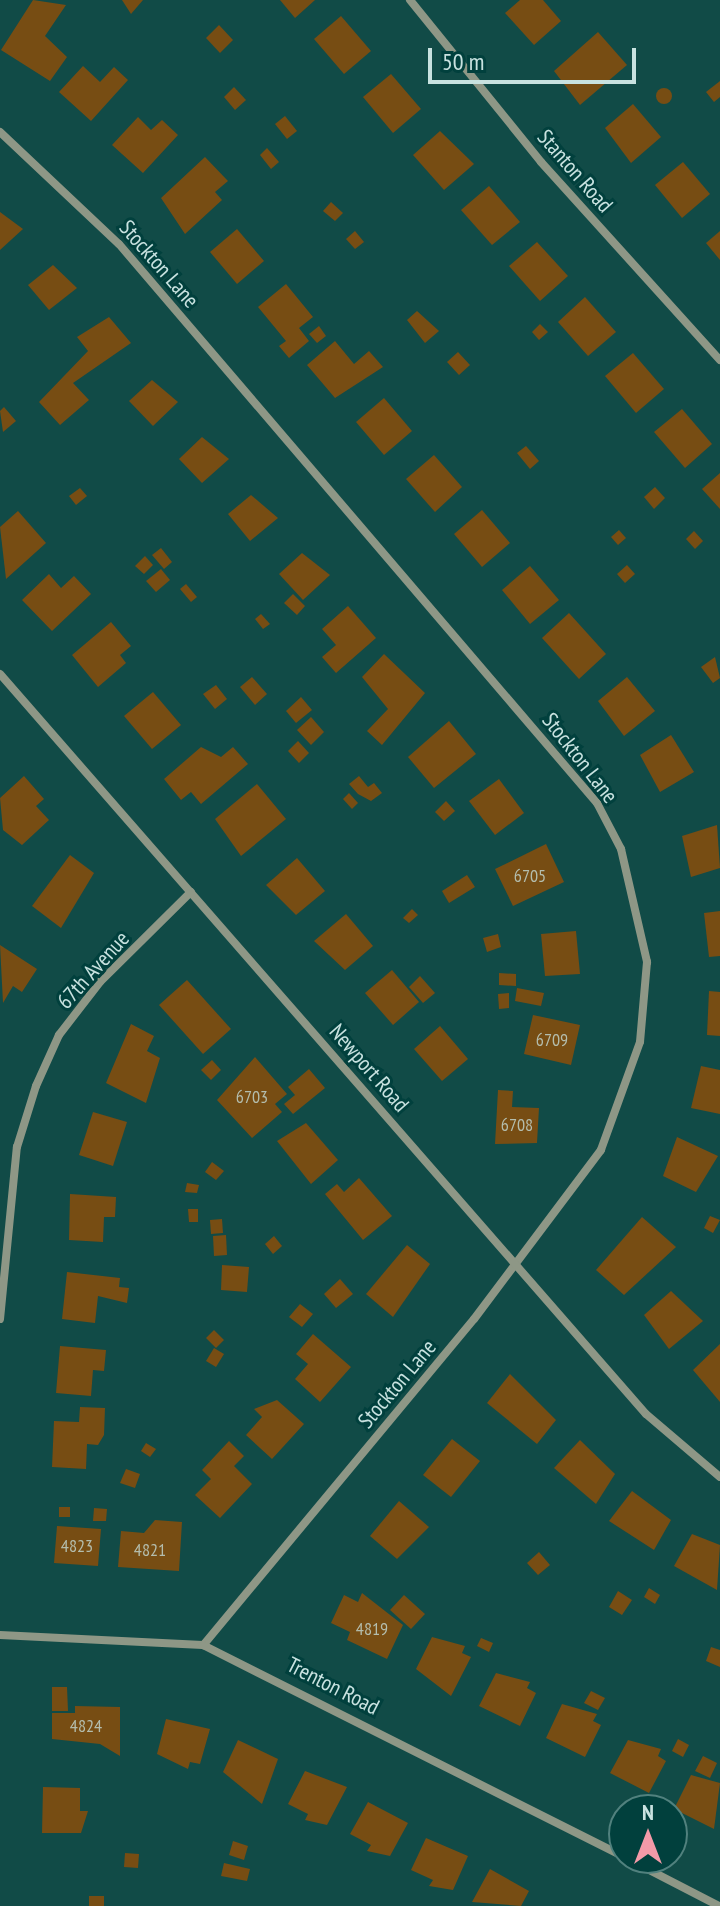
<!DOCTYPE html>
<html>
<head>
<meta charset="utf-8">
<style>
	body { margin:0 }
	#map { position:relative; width:720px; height:1906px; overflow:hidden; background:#114b47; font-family:"PT Sans Narrow",sans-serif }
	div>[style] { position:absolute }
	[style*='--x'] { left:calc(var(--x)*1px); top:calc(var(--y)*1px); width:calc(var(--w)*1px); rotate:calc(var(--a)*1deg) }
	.building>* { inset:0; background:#774d13 }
	.round { border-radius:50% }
	.minor>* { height:8px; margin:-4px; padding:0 4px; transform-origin:4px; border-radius:4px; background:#8e9786 }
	span { translate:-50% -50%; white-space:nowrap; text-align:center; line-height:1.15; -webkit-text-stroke:6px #01403d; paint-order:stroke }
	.number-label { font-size:18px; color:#b4bdad }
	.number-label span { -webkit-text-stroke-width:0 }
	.street-label { font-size:22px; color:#c8e2e0 }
	.north { position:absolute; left:608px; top:1794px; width:80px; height:80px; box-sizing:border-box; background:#01403d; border:2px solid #51817e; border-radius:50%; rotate:0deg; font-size:22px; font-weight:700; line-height:32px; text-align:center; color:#c8e2e0 }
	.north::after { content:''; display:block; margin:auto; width:28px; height:36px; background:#f39aa8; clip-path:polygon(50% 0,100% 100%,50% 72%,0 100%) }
	.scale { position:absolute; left:428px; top:48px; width:208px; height:36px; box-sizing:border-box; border:4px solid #c8e2e0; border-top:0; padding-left:10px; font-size:24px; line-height:28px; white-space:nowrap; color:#c8e2e0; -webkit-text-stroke:6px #01403d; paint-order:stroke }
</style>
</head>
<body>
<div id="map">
	<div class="building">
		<div style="clip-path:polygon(33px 0,66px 5px,45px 36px,67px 57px,50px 81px,1px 50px)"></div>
		<div style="clip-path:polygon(122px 0,143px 0,131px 14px)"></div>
		<div style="clip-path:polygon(280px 0,315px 0,295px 18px)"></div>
		<div style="clip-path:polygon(520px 0,543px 0,561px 21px,534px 45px,505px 13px)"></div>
		<div style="clip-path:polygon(341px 16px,371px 51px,344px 74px,314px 39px)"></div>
		<div style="clip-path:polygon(219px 25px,233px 40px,220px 53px,206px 38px)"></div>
		<div style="clip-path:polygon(598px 32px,627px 65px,580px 105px,554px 71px)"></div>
		<div style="clip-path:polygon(83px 66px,100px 82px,114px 67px,128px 80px,91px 121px,59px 92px)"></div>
		<div style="clip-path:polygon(391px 74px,421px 109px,393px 133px,363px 97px)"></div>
		<div style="clip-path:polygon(720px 81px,720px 97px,714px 102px,706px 92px)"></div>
		<div style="clip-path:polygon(234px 87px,246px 100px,235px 110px,224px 97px)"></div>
		<div class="round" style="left:656px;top:88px;width:16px;height:16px"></div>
		<div style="clip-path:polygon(633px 104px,661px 137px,631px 163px,605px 128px)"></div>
		<div style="clip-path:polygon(285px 116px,297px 131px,287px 139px,275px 124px)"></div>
		<div style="clip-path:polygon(138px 117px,151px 130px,162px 120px,178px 135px,143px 173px,112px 145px)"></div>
		<div style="clip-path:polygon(440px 131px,474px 164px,444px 190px,413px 155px)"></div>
		<div style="clip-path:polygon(267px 148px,279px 162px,271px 169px,260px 155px)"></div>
		<div style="clip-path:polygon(205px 157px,228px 181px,215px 192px,222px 200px,185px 234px,161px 198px)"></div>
		<div style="clip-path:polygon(683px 162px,710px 194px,682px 218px,655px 185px)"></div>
		<div style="clip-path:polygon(489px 186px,520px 222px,492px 245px,461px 210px)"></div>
		<div style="clip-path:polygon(331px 202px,343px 213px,335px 221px,323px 211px)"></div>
		<div style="clip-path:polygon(0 212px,23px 229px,0 250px)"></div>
		<div style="clip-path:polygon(237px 229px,264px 261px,237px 284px,210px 252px)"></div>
		<div style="clip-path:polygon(355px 231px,364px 242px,355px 249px,346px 239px)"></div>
		<div style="clip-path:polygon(720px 231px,720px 260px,706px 243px)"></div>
		<div style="clip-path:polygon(537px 242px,568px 276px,540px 301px,509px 266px)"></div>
		<div style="clip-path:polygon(53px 265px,77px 288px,49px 310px,28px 285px)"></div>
		<div style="clip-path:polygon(286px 284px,313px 317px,299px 328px,309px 341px,289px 358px,279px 346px,286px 341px,258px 307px)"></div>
		<div style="clip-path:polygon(585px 297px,616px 332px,588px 356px,558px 322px)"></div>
		<div style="clip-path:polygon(417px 311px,439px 331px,425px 343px,407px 320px)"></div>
		<div style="clip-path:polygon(109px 317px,131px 343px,73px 383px,89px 400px,60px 425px,39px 402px,88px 351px,77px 337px)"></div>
		<div style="clip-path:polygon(540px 324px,548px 332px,539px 340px,532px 332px)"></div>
		<div style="clip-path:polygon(319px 326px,326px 336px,317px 343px,309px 334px)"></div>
		<div style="clip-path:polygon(335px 341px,354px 364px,369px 351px,383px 367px,335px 398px,307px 365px)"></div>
		<div style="clip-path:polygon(458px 352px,470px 365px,459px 375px,447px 362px)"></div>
		<div style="clip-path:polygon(633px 353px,664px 389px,636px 413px,605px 376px)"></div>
		<div style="clip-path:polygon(152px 380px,178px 402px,153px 426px,129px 401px)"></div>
		<div style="clip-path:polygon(384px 398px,412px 431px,384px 455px,356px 422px)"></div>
		<div style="clip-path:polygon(4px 407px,16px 421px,3px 432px,0 411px)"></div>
		<div style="clip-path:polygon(682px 409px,712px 444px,685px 468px,654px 432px)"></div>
		<div style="clip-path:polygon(202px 437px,229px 459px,202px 483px,179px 459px)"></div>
		<div style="clip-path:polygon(526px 446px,539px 461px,530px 469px,517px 453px)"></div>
		<div style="clip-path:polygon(434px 455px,462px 487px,435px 512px,406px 479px)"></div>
		<div style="clip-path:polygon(720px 473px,720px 509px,702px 489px)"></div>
		<div style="clip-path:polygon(655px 487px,665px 498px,654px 509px,644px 497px)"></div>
		<div style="clip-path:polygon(80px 488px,87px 496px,76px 505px,69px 496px)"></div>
		<div style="clip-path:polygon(251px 495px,278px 518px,250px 541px,228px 514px)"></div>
		<div style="clip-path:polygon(482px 510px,510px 543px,482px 567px,454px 534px)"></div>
		<div style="clip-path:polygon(18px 511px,46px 543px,6px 579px,0 527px)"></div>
		<div style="clip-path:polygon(619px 530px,626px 538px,618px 545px,611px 537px)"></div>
		<div style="clip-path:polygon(694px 531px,703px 541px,695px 549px,686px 539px)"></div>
		<div style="clip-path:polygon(161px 548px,172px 562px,164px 569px,152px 555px)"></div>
		<div style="clip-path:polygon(302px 553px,330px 575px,303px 600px,279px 574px)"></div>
		<div style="clip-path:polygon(145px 556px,153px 565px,144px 574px,135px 566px)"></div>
		<div style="clip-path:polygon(627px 565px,635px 574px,625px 583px,617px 574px)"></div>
		<div style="clip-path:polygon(530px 566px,559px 600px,530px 624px,502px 590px)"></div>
		<div style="clip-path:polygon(161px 569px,170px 580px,156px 592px,146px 581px)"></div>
		<div style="clip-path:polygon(49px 574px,61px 588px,74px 576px,91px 594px,52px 631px,22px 600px)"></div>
		<div style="clip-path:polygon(186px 584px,197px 597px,191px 602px,180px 589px)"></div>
		<div style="clip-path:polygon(293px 594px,305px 606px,297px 615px,284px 603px)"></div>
		<div style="clip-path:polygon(348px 606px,376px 638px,336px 673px,322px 657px,336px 645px,322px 629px)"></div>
		<div style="clip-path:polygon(569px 613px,606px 654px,579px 679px,542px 638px)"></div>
		<div style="clip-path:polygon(261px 614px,270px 624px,263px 629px,255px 619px)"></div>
		<div style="clip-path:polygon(111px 622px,131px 646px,120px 655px,126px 663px,98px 687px,72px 655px)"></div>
		<div style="clip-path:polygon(384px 654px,425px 693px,382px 745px,367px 731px,388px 709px,362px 677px)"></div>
		<div style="clip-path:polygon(715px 657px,720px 678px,713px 683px,701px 667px)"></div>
		<div style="clip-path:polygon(252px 677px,267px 694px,255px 705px,240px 687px)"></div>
		<div style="clip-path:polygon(627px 677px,655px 711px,624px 736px,598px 701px)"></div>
		<div style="clip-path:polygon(216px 685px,227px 699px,215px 709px,203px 694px)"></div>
		<div style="clip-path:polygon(153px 692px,181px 725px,152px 749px,124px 716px)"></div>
		<div style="clip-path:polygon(301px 697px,312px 710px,296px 723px,286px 711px)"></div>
		<div style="clip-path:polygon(311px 717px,324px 732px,311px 745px,297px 730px)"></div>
		<div style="clip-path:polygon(449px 721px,476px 754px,434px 788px,408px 757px)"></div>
		<div style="clip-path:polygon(671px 735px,694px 772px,660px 792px,640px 755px)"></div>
		<div style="clip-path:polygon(298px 741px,309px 753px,299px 763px,288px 751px)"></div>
		<div style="clip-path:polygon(201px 747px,221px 757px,233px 747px,248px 764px,201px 804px,191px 792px,181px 800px,164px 779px)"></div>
		<div style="clip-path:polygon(24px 776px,44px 799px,36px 806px,49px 820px,22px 845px,3px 830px,0 798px)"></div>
		<div style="clip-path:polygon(359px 776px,368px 787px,374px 783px,382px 793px,371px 801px,358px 794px,349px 784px)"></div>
		<div style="clip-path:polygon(499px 779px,524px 813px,495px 835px,469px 801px)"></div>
		<div style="clip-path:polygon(257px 784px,286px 819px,241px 856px,215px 819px)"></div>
		<div style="clip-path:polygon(349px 793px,358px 803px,352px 809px,343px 799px)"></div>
		<div style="clip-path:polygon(446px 801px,455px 811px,444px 821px,435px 812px)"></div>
		<div style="clip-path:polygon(717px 825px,720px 868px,691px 877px,682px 836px)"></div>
		<div style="clip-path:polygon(546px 844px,564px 882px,513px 906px,495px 869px)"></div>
		<div style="clip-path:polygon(70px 855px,94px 873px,61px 928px,32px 906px)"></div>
		<div style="clip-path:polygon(297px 858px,325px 891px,296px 915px,266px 885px)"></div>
		<div style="clip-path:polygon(467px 875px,475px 887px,449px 903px,442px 891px)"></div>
		<div style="clip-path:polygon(412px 909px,418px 915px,409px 923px,403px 918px)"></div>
		<div style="clip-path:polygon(720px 911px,720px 956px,709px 957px,704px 913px)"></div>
		<div style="clip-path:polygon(346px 914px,373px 946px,345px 970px,314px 941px)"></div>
		<div style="clip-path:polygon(576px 931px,580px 974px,545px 976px,541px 934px)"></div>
		<div style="clip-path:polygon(498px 934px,501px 947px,487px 952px,483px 938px)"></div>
		<div style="clip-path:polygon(0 945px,37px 969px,22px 992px,13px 986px,3px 1003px)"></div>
		<div style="clip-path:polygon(392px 970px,419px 1002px,393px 1025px,365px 993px)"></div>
		<div style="clip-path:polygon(499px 973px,516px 974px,516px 986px,499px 985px)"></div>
		<div style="clip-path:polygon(420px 976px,435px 993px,423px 1003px,409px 987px)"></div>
		<div style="clip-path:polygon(187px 980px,231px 1029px,203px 1054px,159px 1005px)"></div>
		<div style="clip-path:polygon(517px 988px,544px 993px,541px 1006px,515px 1001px)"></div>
		<div style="clip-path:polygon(709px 991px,720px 992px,720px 1036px,707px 1035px)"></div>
		<div style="clip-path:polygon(509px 993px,509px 1008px,499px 1009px,498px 994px)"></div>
		<div style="clip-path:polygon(533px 1015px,580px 1025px,571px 1065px,524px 1054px)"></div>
		<div style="clip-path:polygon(131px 1024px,154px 1036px,147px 1051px,160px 1058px,146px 1103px,106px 1083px)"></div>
		<div style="clip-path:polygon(440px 1026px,468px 1059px,442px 1081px,414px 1049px)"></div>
		<div style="clip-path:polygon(255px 1057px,287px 1094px,275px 1104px,282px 1112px,252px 1138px,217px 1100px)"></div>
		<div style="clip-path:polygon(212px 1060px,221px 1070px,211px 1080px,201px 1070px)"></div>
		<div style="clip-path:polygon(701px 1066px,720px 1070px,720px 1114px,691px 1108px)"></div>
		<div style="clip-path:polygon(309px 1069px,325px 1088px,293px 1114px,284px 1104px,295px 1095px,288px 1087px)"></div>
		<div style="clip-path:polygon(498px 1090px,513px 1091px,512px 1107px,539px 1108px,537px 1143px,495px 1144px)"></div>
		<div style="clip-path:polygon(93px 1112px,127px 1122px,113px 1166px,79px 1155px)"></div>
		<div style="clip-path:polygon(306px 1123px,338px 1160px,311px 1184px,277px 1141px)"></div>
		<div style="clip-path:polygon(677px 1137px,718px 1156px,696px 1192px,663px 1176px)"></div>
		<div style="clip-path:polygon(212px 1162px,224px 1171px,216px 1180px,205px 1172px)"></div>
		<div style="clip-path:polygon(359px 1178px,392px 1216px,363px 1240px,325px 1194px,337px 1184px,344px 1192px)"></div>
		<div style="clip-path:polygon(187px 1183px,199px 1185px,197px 1193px,185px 1192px)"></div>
		<div style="clip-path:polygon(70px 1194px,116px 1197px,115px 1217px,104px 1217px,103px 1242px,69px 1240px)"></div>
		<div style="clip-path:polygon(188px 1209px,198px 1209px,198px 1222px,189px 1222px)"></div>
		<div style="clip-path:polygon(710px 1216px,720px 1220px,713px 1233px,704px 1228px)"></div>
		<div style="clip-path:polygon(642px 1217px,676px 1247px,624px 1295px,596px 1270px)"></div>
		<div style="clip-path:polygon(222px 1219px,223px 1233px,211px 1234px,210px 1220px)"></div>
		<div style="clip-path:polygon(226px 1235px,227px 1255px,214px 1256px,213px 1236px)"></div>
		<div style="clip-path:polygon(274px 1236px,282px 1246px,273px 1254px,265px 1244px)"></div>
		<div style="clip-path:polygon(407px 1245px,430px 1264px,393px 1317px,366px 1294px)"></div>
		<div style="clip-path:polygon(222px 1265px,249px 1267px,247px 1292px,221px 1290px)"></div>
		<div style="clip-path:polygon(67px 1272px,120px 1278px,119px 1287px,129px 1288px,127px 1303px,98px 1296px,95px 1323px,62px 1319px)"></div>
		<div style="clip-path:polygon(340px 1279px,353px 1294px,336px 1308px,324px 1294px)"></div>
		<div style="clip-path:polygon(671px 1291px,703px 1321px,669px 1349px,644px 1315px)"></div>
		<div style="clip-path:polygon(300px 1304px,313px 1314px,302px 1327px,289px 1317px)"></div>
		<div style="clip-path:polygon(214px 1330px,224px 1340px,216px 1348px,206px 1338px)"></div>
		<div style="clip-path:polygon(313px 1334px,351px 1367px,320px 1402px,295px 1379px,308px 1364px,296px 1354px)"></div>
		<div style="clip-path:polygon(720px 1344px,720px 1402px,693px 1370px)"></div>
		<div style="clip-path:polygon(60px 1346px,106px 1350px,104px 1371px,93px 1370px,91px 1396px,56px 1393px)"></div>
		<div style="clip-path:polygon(214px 1348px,224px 1354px,216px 1367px,206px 1361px)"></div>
		<div style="clip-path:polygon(510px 1374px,556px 1420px,537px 1444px,487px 1403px)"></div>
		<div style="clip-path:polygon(277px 1400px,304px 1424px,272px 1459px,246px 1435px,262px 1417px,254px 1409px)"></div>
		<div style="clip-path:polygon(80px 1407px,105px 1408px,104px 1435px,98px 1445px,87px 1444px,86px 1469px,52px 1467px,54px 1421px,79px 1422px)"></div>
		<div style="clip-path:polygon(452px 1439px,480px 1461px,451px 1497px,423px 1475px)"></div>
		<div style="clip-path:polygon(580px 1440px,615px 1474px,596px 1504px,554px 1468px)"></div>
		<div style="clip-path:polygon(229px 1441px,244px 1456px,234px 1466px,252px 1484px,220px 1518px,195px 1495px,211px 1479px,202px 1470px)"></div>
		<div style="clip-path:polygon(146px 1443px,156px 1449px,150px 1457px,141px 1451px)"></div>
		<div style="clip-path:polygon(126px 1469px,140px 1474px,135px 1488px,120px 1483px)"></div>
		<div style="clip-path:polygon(632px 1491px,671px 1520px,654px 1550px,609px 1521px)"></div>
		<div style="clip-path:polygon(399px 1501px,429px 1527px,397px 1559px,370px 1536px)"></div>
		<div style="clip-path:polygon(59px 1507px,70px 1507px,70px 1517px,59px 1517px)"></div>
		<div style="clip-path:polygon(94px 1508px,107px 1509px,106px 1521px,93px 1521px)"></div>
		<div style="clip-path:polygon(155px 1520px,182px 1522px,179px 1571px,118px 1567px,121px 1531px,144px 1533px)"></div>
		<div style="clip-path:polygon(57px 1526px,101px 1529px,98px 1566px,54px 1563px)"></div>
		<div style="clip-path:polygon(692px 1534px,720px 1545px,717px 1590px,674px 1566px)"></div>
		<div style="clip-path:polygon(539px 1552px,550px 1565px,538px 1575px,527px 1563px)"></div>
		<div style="clip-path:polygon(649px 1588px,660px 1595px,655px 1604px,644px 1597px)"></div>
		<div style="clip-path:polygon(618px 1591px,632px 1600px,622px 1615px,609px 1607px)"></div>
		<div style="clip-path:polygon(362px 1593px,403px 1625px,387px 1659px,347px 1640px,350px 1632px,331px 1623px,344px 1595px,358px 1602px)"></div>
		<div style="clip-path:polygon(404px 1595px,425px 1614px,411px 1629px,390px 1610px)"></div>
		<div style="clip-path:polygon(432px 1637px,465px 1646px,462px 1653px,471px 1657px,451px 1696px,416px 1669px)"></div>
		<div style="clip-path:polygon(481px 1638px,493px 1643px,489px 1652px,477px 1646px)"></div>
		<div style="clip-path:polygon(711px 1647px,720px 1650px,720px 1667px,706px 1661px)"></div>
		<div style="clip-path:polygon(496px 1673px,530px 1682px,527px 1688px,536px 1693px,520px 1726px,479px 1706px)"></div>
		<div style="clip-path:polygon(52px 1687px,67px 1687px,68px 1711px,52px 1711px)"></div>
		<div style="clip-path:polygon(591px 1691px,605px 1698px,598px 1710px,584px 1703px)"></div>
		<div style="clip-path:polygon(562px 1704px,597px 1714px,593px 1721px,601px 1725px,585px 1757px,546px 1738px)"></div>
		<div style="clip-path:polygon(75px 1706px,120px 1707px,120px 1756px,100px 1744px,52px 1739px,52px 1713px,75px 1713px)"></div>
		<div style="clip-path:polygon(166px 1719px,210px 1729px,200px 1764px,190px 1762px,188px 1769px,157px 1754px)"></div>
		<div style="clip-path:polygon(678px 1739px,689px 1745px,683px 1757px,672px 1751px)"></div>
		<div style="clip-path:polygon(238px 1740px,278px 1759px,262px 1804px,223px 1772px)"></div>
		<div style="clip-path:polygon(628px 1740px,661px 1749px,658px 1756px,666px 1761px,649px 1793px,610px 1773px)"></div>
		<div style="clip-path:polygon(703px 1756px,717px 1763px,710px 1778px,695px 1771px)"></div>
		<div style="clip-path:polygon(305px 1771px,347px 1787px,327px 1825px,305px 1820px,308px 1814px,288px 1804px)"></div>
		<div style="clip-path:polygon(691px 1775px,720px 1783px,714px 1829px,674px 1809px)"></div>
		<div style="clip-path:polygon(43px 1787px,80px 1788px,80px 1811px,88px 1811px,81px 1833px,42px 1833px)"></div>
		<div style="clip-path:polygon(368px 1802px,408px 1823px,390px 1856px,367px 1851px,371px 1845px,350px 1834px)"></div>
		<div style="clip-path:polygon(426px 1838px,468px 1856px,453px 1890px,429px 1886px,433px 1880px,411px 1870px)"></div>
		<div style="clip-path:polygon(233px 1841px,248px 1846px,244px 1860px,229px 1855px)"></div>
		<div style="clip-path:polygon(125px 1853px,139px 1854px,138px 1868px,124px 1867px)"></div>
		<div style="clip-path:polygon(224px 1863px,250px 1869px,247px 1881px,221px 1876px)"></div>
		<div style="clip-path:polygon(490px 1869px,529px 1891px,521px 1906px,472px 1902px)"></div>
		<div style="clip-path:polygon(89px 1896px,104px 1896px,104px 1906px,89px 1906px)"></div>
	</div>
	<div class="minor">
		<div style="--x:410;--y:0;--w:208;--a:51"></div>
		<div style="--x:541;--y:162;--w:267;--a:47.9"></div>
		<div style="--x:0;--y:132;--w:163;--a:43.3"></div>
		<div style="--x:119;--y:244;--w:736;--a:49.47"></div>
		<div style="--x:597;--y:803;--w:52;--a:62.4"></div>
		<div style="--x:621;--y:849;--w:116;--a:77"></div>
		<div style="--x:647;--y:962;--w:80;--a:95"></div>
		<div style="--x:640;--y:1042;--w:115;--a:109.9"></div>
		<div style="--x:601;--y:1150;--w:211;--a:126.9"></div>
		<div style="--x:474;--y:1319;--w:424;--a:129.7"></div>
		<div style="--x:0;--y:674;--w:982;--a:48.88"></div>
		<div style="--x:646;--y:1414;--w:97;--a:40.4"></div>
		<div style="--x:0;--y:1319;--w:173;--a:-84.4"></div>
		<div style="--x:17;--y:1147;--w:64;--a:-72.7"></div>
		<div style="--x:36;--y:1086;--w:56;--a:-65.7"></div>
		<div style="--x:59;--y:1035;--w:67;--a:-52.3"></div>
		<div style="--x:100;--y:982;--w:128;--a:-44.7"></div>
		<div style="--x:0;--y:1635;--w:203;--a:2.8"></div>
		<div style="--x:203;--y:1645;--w:471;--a:26.7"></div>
		<div style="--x:626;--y:1858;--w:105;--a:27.3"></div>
	</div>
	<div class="number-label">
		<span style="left:530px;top:876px">6705</span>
		<span style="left:552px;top:1040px">6709</span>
		<span style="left:252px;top:1097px">6703</span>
		<span style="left:517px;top:1125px">6708</span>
		<span style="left:77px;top:1546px">4823</span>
		<span style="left:150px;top:1550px">4821</span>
		<span style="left:372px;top:1629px">4819</span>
		<span style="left:86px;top:1726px">4824</span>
	</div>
	<div class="street-label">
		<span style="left:575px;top:171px;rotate:49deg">Stanton Road</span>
		<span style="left:159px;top:264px;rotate:49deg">Stockton Lane</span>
		<span style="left:580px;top:758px;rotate:52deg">Stockton Lane</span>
		<span style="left:93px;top:970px;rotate:-48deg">67th Avenue</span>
		<span style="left:369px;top:1068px;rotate:49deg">Newport Road</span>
		<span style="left:397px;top:1384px;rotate:-50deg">Stockton Lane</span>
		<span style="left:333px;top:1686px;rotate:27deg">Trenton Road</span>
	</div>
	<div class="north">N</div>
	<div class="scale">50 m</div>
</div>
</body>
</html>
